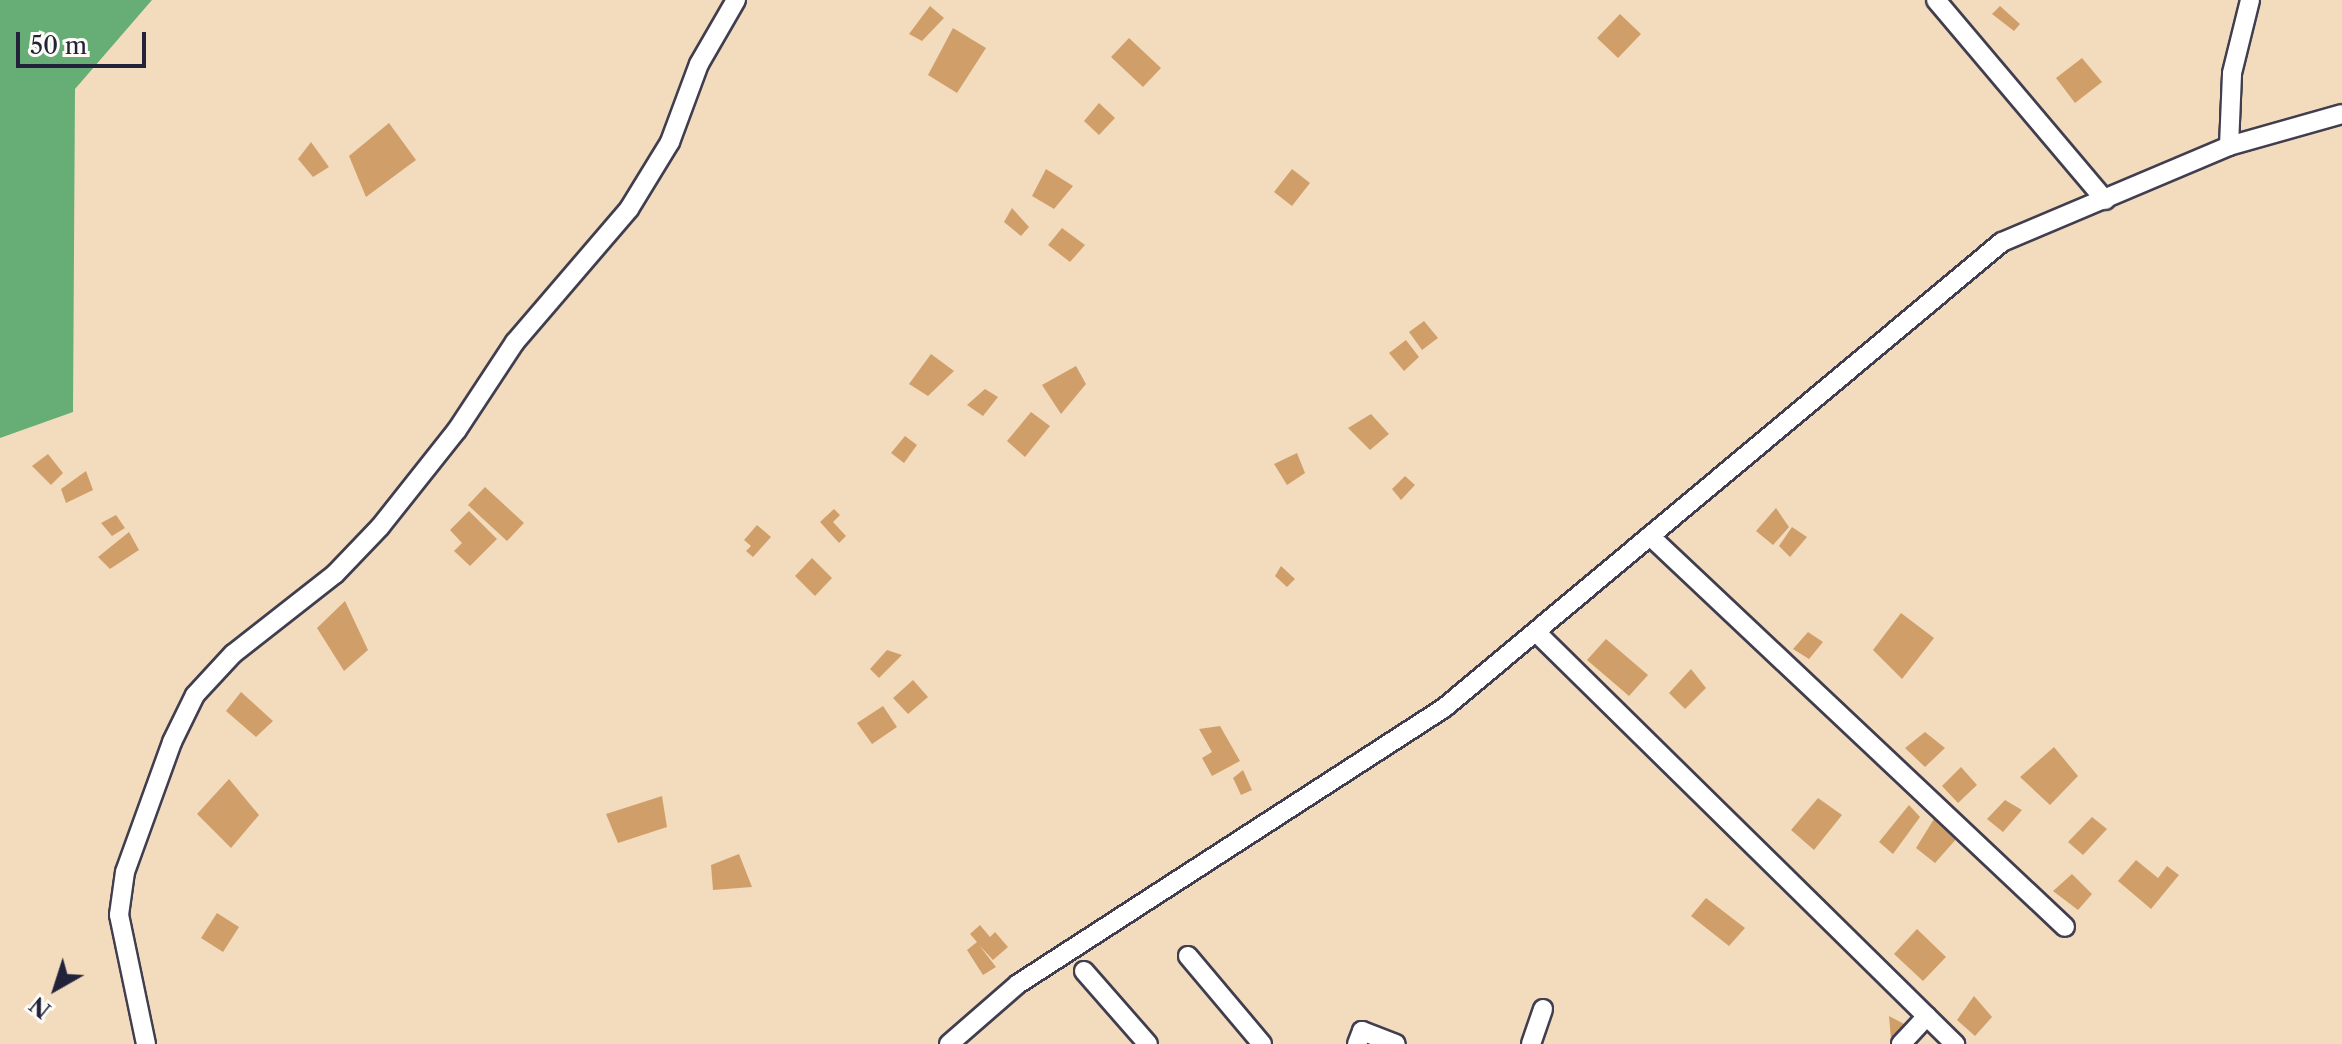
<!DOCTYPE html>
<html>
<head>
<meta charset="utf-8">
<style>
	body { margin:0 }
	#map { position:relative; width:2342px; height:1044px; overflow:hidden; background:#f3dcbe; font-family:"Libre Caslon Text",serif }
	div>[style] { position:absolute }
	[style*='--x'] { left:calc(var(--x)*1px); top:calc(var(--y)*1px); width:calc(var(--w)*1px); rotate:calc(var(--a)*1deg) }
	.forest>* { inset:0; background:#66ae75 }
	.building>* { inset:0; background:#d09f69 }
	.roads { filter:drop-shadow(2px 0 #413e4f) drop-shadow(-2px 0 #413e4f) drop-shadow(0 2px #413e4f) drop-shadow(0 -2px #413e4f) }
	.street>* { height:18px; margin:-9px; padding:0 9px; transform-origin:9px; border-radius:9px; background:#fff }
	span { translate:-50% -50%; white-space:nowrap; text-align:center; line-height:1.15; -webkit-text-stroke:7px #fdfcf7; paint-order:stroke }
	.north { position:absolute; left:16px; top:948px; width:80px; height:80px; -webkit-text-stroke:6px #fdfcf7; paint-order:stroke; rotate:219deg; font-size:22px; font-weight:700; line-height:32px; text-align:center; color:#22223b }
	.north::after { content:''; display:block; margin:auto; width:28px; height:36px; background:#22223b; clip-path:polygon(50% 0,100% 100%,50% 72%,0 100%) }
	.scale { position:absolute; left:16px; top:32px; width:130px; height:36px; box-sizing:border-box; border:4px solid #22223b; border-top:0; padding-left:10px; font-size:24px; line-height:28px; white-space:nowrap; color:#22223b; -webkit-text-stroke:6px #fdfcf7; paint-order:stroke }
</style>
</head>
<body>
<div id="map">
	<div class="forest">
		<div style="clip-path:polygon(0 0,152px 0,75px 89px,73px 412px,0 438px)"></div>
	</div>
	<div class="building">
		<div style="clip-path:polygon(930px 6px,944px 18px,922px 41px,909px 34px)"></div>
		<div style="clip-path:polygon(2000px 6px,2020px 24px,2014px 31px,1992px 14px)"></div>
		<div style="clip-path:polygon(1620px 14px,1641px 34px,1618px 58px,1597px 38px)"></div>
		<div style="clip-path:polygon(953px 28px,986px 48px,957px 93px,928px 75px)"></div>
		<div style="clip-path:polygon(1129px 38px,1161px 68px,1143px 87px,1111px 57px)"></div>
		<div style="clip-path:polygon(2082px 58px,2102px 82px,2075px 103px,2056px 78px)"></div>
		<div style="clip-path:polygon(1099px 103px,1115px 118px,1099px 135px,1084px 121px)"></div>
		<div style="clip-path:polygon(389px 123px,416px 160px,366px 197px,349px 156px)"></div>
		<div style="clip-path:polygon(311px 142px,329px 167px,313px 177px,298px 159px)"></div>
		<div style="clip-path:polygon(1046px 169px,1073px 186px,1054px 209px,1032px 196px)"></div>
		<div style="clip-path:polygon(1292px 169px,1310px 183px,1292px 206px,1274px 192px)"></div>
		<div style="clip-path:polygon(1012px 208px,1029px 227px,1021px 236px,1004px 222px)"></div>
		<div style="clip-path:polygon(1062px 228px,1085px 245px,1070px 262px,1048px 245px)"></div>
		<div style="clip-path:polygon(1424px 321px,1438px 338px,1422px 350px,1409px 332px)"></div>
		<div style="clip-path:polygon(1406px 340px,1419px 357px,1404px 371px,1389px 353px)"></div>
		<div style="clip-path:polygon(931px 354px,954px 371px,928px 396px,909px 384px)"></div>
		<div style="clip-path:polygon(1076px 366px,1086px 384px,1061px 414px,1042px 385px)"></div>
		<div style="clip-path:polygon(985px 389px,998px 397px,983px 416px,967px 405px)"></div>
		<div style="clip-path:polygon(1031px 412px,1050px 426px,1025px 457px,1007px 441px)"></div>
		<div style="clip-path:polygon(1371px 414px,1389px 434px,1370px 450px,1348px 428px)"></div>
		<div style="clip-path:polygon(905px 436px,917px 445px,904px 463px,891px 453px)"></div>
		<div style="clip-path:polygon(1297px 453px,1305px 473px,1287px 485px,1274px 464px)"></div>
		<div style="clip-path:polygon(48px 454px,63px 473px,51px 485px,32px 466px)"></div>
		<div style="clip-path:polygon(86px 471px,93px 490px,66px 503px,61px 489px)"></div>
		<div style="clip-path:polygon(1405px 476px,1415px 485px,1401px 500px,1392px 489px)"></div>
		<div style="clip-path:polygon(485px 487px,524px 523px,507px 541px,468px 505px)"></div>
		<div style="clip-path:polygon(1776px 508px,1789px 527px,1773px 545px,1756px 531px)"></div>
		<div style="clip-path:polygon(834px 509px,840px 515px,833px 522px,846px 536px,839px 543px,820px 522px)"></div>
		<div style="clip-path:polygon(469px 511px,497px 539px,470px 566px,454px 551px,462px 543px,450px 530px)"></div>
		<div style="clip-path:polygon(116px 515px,125px 528px,112px 536px,101px 523px)"></div>
		<div style="clip-path:polygon(757px 525px,771px 537px,753px 557px,746px 551px,751px 546px,744px 540px)"></div>
		<div style="clip-path:polygon(1792px 527px,1807px 537px,1790px 557px,1779px 546px)"></div>
		<div style="clip-path:polygon(129px 532px,139px 550px,110px 569px,98px 557px)"></div>
		<div style="clip-path:polygon(812px 558px,832px 578px,815px 596px,795px 576px)"></div>
		<div style="clip-path:polygon(1281px 566px,1295px 579px,1287px 587px,1275px 576px)"></div>
		<div style="clip-path:polygon(345px 601px,368px 650px,344px 671px,317px 628px)"></div>
		<div style="clip-path:polygon(1901px 613px,1934px 638px,1902px 679px,1873px 650px)"></div>
		<div style="clip-path:polygon(1808px 632px,1823px 642px,1809px 659px,1793px 649px)"></div>
		<div style="clip-path:polygon(1606px 639px,1648px 675px,1629px 696px,1587px 660px)"></div>
		<div style="clip-path:polygon(887px 650px,902px 655px,879px 678px,870px 669px)"></div>
		<div style="clip-path:polygon(1691px 669px,1706px 688px,1685px 709px,1669px 693px)"></div>
		<div style="clip-path:polygon(913px 680px,928px 697px,908px 714px,893px 698px)"></div>
		<div style="clip-path:polygon(241px 692px,273px 721px,256px 737px,226px 711px)"></div>
		<div style="clip-path:polygon(883px 706px,897px 727px,872px 744px,857px 723px)"></div>
		<div style="clip-path:polygon(1220px 726px,1240px 761px,1212px 776px,1202px 758px,1212px 752px,1199px 729px)"></div>
		<div style="clip-path:polygon(1925px 732px,1945px 748px,1925px 767px,1905px 748px)"></div>
		<div style="clip-path:polygon(2054px 747px,2078px 776px,2050px 805px,2020px 777px)"></div>
		<div style="clip-path:polygon(1961px 767px,1977px 785px,1958px 803px,1942px 786px)"></div>
		<div style="clip-path:polygon(1243px 770px,1252px 790px,1241px 795px,1233px 778px)"></div>
		<div style="clip-path:polygon(229px 779px,259px 815px,231px 848px,197px 814px)"></div>
		<div style="clip-path:polygon(662px 796px,667px 827px,618px 843px,606px 814px)"></div>
		<div style="clip-path:polygon(1818px 798px,1842px 815px,1814px 850px,1791px 830px)"></div>
		<div style="clip-path:polygon(2005px 800px,2022px 810px,2003px 832px,1987px 819px)"></div>
		<div style="clip-path:polygon(1909px 805px,1920px 817px,1893px 854px,1879px 842px)"></div>
		<div style="clip-path:polygon(2092px 817px,2107px 829px,2083px 855px,2068px 842px)"></div>
		<div style="clip-path:polygon(1934px 819px,1958px 837px,1935px 863px,1916px 848px)"></div>
		<div style="clip-path:polygon(739px 854px,752px 887px,713px 890px,711px 865px)"></div>
		<div style="clip-path:polygon(2136px 860px,2158px 878px,2167px 866px,2179px 875px,2151px 909px,2118px 881px)"></div>
		<div style="clip-path:polygon(2072px 874px,2092px 894px,2078px 910px,2053px 891px)"></div>
		<div style="clip-path:polygon(1706px 898px,1745px 928px,1729px 946px,1691px 916px)"></div>
		<div style="clip-path:polygon(217px 913px,239px 927px,223px 952px,201px 938px)"></div>
		<div style="clip-path:polygon(980px 925px,990px 937px,995px 932px,1008px 947px,993px 960px,979px 945px,996px 967px,983px 975px,967px 950px,977px 942px,970px 934px)"></div>
		<div style="clip-path:polygon(1917px 929px,1946px 957px,1923px 981px,1894px 954px)"></div>
		<div style="clip-path:polygon(1974px 996px,1992px 1017px,1975px 1036px,1957px 1020px)"></div>
		<div style="clip-path:polygon(1889px 1016px,1906px 1025px,1891px 1039px)"></div>
	</div>
	<div class="roads">
		<div class="street">
			<div style="--x:1936;--y:0;--w:262;--a:49.8"></div>
			<div style="--x:2229;--y:146;--w:73;--a:-87.6"></div>
			<div style="--x:2232;--y:73;--w:75;--a:-76.1"></div>
			<div style="--x:1650;--y:536;--w:570;--a:43.29"></div>
			<div style="--x:1536;--y:632;--w:588;--a:44.52"></div>
			<div style="--x:1188;--y:956;--w:115;--a:49.9"></div>
			<div style="--x:1084;--y:971;--w:97;--a:48.8"></div>
			<div style="--x:146;--y:1044;--w:132;--a:-101.8"></div>
			<div style="--x:119;--y:915;--w:43;--a:-82.1"></div>
			<div style="--x:125;--y:872;--w:138;--a:-70.1"></div>
			<div style="--x:172;--y:742;--w:52;--a:-63.9"></div>
			<div style="--x:195;--y:695;--w:56;--a:-47.2"></div>
			<div style="--x:233;--y:654;--w:130;--a:-38.1"></div>
			<div style="--x:335;--y:574;--w:65;--a:-46.2"></div>
			<div style="--x:380;--y:527;--w:124;--a:-51.6"></div>
			<div style="--x:457;--y:430;--w:105;--a:-56.6"></div>
			<div style="--x:515;--y:342;--w:175;--a:-49.4"></div>
			<div style="--x:629;--y:209;--w:79;--a:-58.5"></div>
			<div style="--x:670;--y:142;--w:83;--a:-69.6"></div>
			<div style="--x:699;--y:64;--w:74;--a:-60"></div>
			<div style="--x:949;--y:1044;--w:91;--a:-41"></div>
			<div style="--x:1018;--y:984;--w:508;--a:-32.94"></div>
			<div style="--x:1444;--y:708;--w:727;--a:-39.87"></div>
			<div style="--x:2002;--y:242;--w:246;--a:-22.9"></div>
			<div style="--x:2229;--y:146;--w:117;--a:-15.8"></div>
			<div style="--x:1357;--y:1044;--w:14;--a:-69"></div>
			<div style="--x:1362;--y:1031;--w:36;--a:21"></div>
			<div style="--x:1531;--y:1044;--w:37;--a:-71"></div>
			<div style="--x:1901;--y:1044;--w:38;--a:-47"></div>
		</div>
	</div>
	<div class="north">N</div>
	<div class="scale">50 m</div>
</div>
</body>
</html>
